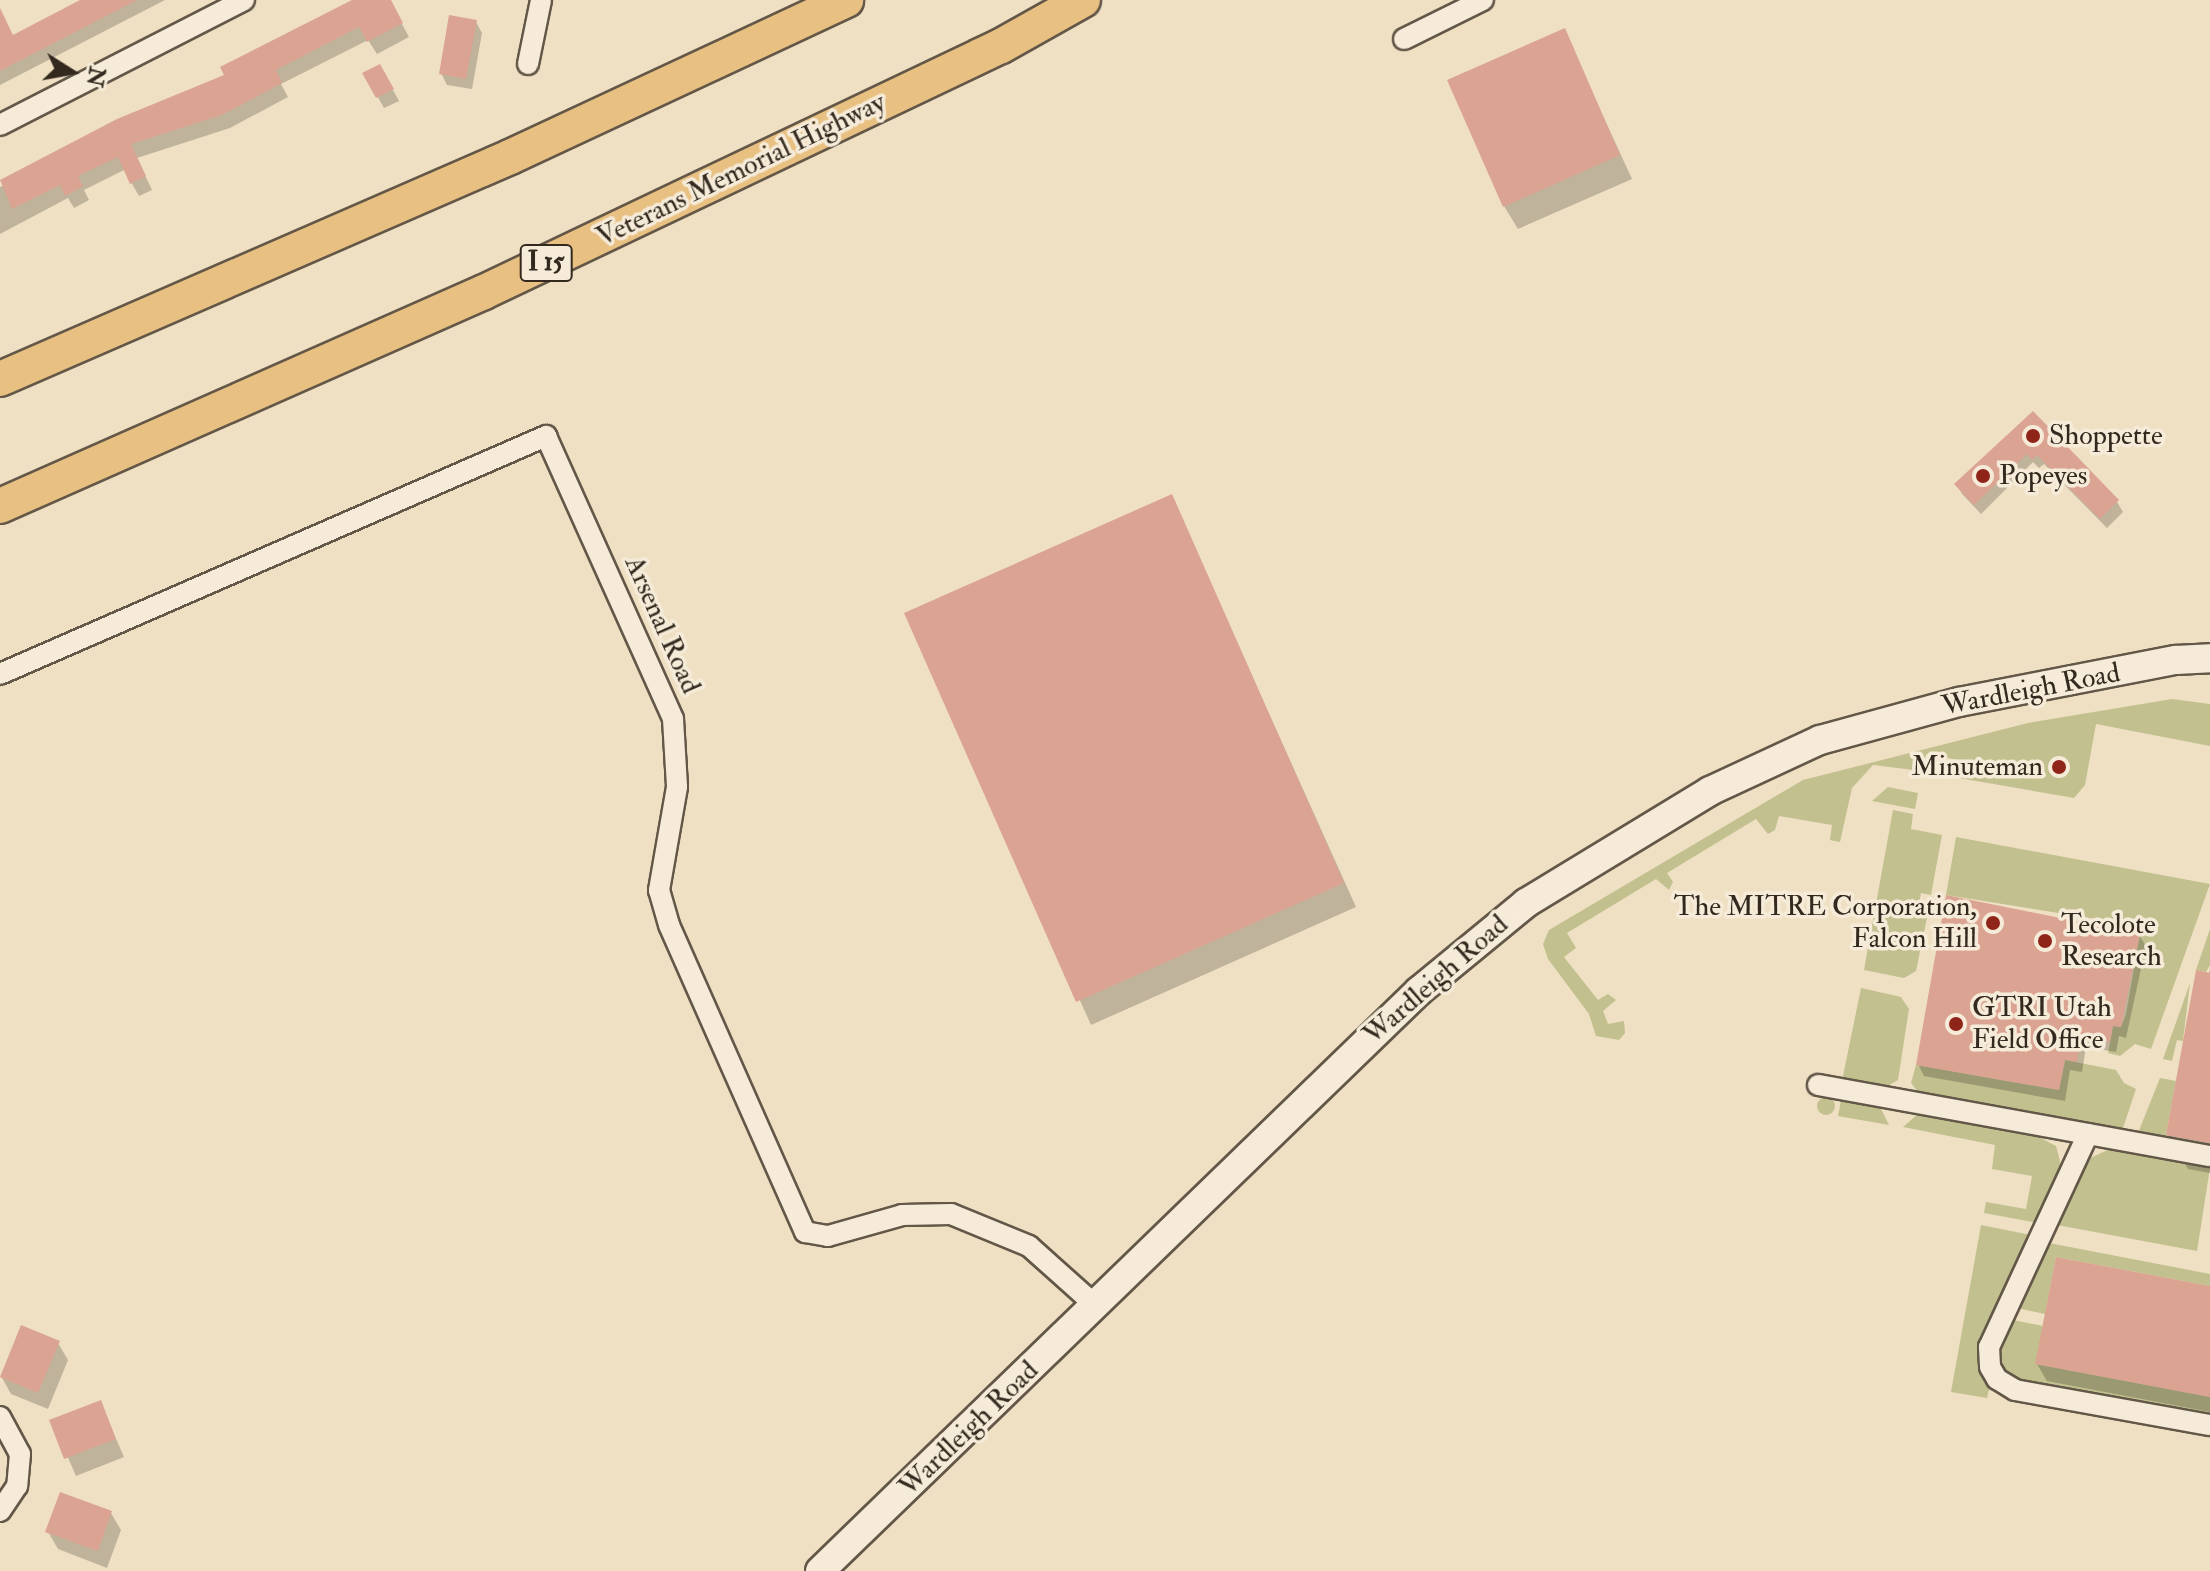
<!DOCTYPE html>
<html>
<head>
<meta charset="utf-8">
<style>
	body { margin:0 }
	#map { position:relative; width:2210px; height:1571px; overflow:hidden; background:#efe0c3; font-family:"IM FELL Double Pica",serif }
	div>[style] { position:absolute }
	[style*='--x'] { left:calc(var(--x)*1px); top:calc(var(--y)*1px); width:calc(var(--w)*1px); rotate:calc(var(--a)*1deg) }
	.green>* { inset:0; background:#c1c08e }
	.round { border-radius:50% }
	.shadow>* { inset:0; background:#0003 }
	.building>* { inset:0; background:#dba391 }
	.roads { filter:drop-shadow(2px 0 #635748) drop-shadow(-2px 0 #635748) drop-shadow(0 2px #635748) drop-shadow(0 -2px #635748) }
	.street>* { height:20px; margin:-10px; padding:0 10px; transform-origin:10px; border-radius:10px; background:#f5ebd8 }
	.secondary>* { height:28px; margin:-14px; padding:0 14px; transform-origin:14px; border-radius:14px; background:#f5ebd8 }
	.highway>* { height:34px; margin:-17px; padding:0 17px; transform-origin:17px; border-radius:17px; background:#e8c082 }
	.dots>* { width:22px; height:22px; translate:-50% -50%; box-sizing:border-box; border:4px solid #f5ebd8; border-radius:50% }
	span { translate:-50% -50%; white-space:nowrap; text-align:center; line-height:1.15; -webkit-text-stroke:7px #f5ebd8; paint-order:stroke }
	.shield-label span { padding:2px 6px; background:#f5ebd8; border:2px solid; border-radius:6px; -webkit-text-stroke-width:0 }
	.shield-label { font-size:26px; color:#34291f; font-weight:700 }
	.street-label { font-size:28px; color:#34291f }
	.poi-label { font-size:28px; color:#34291f }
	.left { translate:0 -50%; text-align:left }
	.right { translate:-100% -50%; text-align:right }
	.north { position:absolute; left:32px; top:32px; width:80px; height:80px; -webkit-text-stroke:6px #f5ebd8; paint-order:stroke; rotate:101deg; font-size:22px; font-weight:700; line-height:32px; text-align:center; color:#34291f }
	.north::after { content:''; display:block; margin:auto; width:28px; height:36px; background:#34291f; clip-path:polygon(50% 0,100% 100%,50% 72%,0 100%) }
</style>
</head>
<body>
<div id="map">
	<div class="green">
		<div style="clip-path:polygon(2172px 699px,2210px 704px,2210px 746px,2096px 724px,2085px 785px,2074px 798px,1959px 778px,1958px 760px,1926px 754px,1922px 771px,1873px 765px,1852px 788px,1840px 842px,1830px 840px,1832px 825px,1779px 816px,1775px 830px,1768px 834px,1756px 819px,1667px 873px,1673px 882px,1669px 890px,1656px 879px,1567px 933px,1576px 948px,1564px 957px,1598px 1000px,1608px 994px,1616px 1000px,1603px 1011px,1608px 1024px,1624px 1021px,1625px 1033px,1619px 1040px,1596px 1036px,1589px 1014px,1548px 959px,1543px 944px,1549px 930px,1803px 780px,2028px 723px)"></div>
		<div style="clip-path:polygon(1888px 787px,1918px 793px,1915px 809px,1872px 801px)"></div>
		<div style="clip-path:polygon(1893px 810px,1913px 814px,1911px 829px,1942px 835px,1931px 895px,1921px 893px,1918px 910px,1928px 913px,1916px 971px,1904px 978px,1864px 970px)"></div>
		<div style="clip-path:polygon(1956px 837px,2210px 884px,2151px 1049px,2135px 1044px,2120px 1056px,2108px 1053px,2113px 1026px,2121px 1027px,2126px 1014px,2140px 934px,2132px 932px,2133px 925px,1946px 895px)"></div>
		<div style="clip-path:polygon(2210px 929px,2210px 965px,2206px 972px,2196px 970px)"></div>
		<div style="clip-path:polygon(2190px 983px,2183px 1041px,2177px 1040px,2172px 1061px,2163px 1059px)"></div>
		<div style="clip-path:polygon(1861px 988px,1901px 997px,1909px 1009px,1898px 1080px,1884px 1088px,1842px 1081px)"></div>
		<div style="clip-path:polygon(2065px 1060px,2116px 1070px,2124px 1083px,2136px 1089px,2122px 1131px,1921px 1096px,1911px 1083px,1916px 1065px,2059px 1090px)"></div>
		<div style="clip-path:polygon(2160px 1078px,2176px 1081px,2166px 1135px,2210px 1147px,2138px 1133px)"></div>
		<div class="round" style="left:1817px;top:1097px;width:18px;height:18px"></div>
		<div style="clip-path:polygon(1841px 1100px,1880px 1107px,1889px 1125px,1838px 1116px)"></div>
		<div style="clip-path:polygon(1918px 1114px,2037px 1136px,2056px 1146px,2062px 1169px,2038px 1223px,1984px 1213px,1986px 1202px,2026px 1209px,2032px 1176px,1992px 1169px,1995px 1145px,1903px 1127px)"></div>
		<div style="clip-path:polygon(2112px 1148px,2210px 1168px,2197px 1251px,2057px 1225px,2090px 1158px)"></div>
		<div style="clip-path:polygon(1981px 1225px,2031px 1235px,1981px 1346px,1982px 1371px,1990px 1385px,1987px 1398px,1951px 1392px)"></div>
		<div style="clip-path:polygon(2049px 1243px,2210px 1274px,2210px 1286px,2056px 1257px,2045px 1314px,2017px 1308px)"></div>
		<div style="clip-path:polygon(2013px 1320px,2043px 1326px,2036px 1364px,2210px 1397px,2210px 1417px,2013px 1380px,1998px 1360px)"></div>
	</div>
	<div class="shadow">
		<div style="clip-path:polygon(85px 0,165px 0,0 85px,0 28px,13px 37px)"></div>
		<div style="clip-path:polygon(354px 0,389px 0,409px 37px,377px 54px,368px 40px,281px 84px,288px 97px,230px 128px,137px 158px,152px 190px,139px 196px,124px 170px,84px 190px,89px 200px,74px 208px,68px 198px,0 234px,0 187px,227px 76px)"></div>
		<div style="clip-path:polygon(476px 22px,482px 33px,472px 89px,447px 85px,441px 73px)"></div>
		<div style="clip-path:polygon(1564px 31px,1632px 179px,1518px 229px,1504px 206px)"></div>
		<div style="clip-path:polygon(380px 66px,399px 101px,384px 108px,365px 74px)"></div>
		<div style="clip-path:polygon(2033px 414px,2117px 502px,2123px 512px,2107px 528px,2044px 464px,2039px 468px,2033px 462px,1981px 514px,1962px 494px,1957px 484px)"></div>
		<div style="clip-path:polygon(1171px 496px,1356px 907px,1091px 1025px,907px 614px)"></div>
		<div style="clip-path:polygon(2139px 935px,2146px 946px,2126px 1038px,2119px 1036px,2116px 1052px,2086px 1047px,2082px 1072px,2070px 1070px,2065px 1101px,1924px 1076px,1918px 1064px)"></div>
		<div style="clip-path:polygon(2210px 969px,2210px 1173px,2188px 1169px,2168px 1134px)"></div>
		<div style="clip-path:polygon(2210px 1288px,2210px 1412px,2047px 1381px,2037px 1364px)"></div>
		<div style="clip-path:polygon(58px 1343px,68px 1360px,48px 1409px,11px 1394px,1px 1376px)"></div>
		<div style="clip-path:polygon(100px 1402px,124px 1457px,76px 1476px,52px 1421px)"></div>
		<div style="clip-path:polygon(111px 1513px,121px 1530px,107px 1568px,58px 1549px,48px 1532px)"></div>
	</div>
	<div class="building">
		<div style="clip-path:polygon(80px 0,137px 0,0 71px,0 8px,13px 35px)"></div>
		<div style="clip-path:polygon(352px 0,391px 0,403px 23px,367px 42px,359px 27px,276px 70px,282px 83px,222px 115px,131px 144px,146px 176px,130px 184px,118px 157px,78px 176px,83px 186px,65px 196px,60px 185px,12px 209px,0 180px,117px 119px,224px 75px,220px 67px)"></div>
		<div style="clip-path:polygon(449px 15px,477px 20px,466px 79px,439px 74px)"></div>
		<div style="clip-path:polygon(1565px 28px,1620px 155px,1503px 207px,1447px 80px)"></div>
		<div style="clip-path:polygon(380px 64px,394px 89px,376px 98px,362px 73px)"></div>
		<div style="clip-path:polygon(2033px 411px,2119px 500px,2100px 519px,2037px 455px,2032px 460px,2027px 454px,1974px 505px,1954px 484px)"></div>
		<div style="clip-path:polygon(1172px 494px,1344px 883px,1076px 1002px,904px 613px)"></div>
		<div style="clip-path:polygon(1946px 895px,2140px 934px,2121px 1027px,2113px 1026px,2110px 1042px,2081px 1037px,2077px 1062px,2065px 1060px,2059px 1090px,1916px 1065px)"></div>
		<div style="clip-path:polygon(2196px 970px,2210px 973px,2210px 1143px,2166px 1135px)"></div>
		<div style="clip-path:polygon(2056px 1257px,2210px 1286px,2210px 1397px,2035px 1364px)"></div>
		<div style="clip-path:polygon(21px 1325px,60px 1341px,38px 1393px,0 1377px)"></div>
		<div style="clip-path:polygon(101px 1400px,116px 1439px,64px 1459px,49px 1420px)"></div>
		<div style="clip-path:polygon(60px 1492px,112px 1511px,98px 1551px,45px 1532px)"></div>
	</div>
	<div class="roads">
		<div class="street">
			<div style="--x:1404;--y:39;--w:88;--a:-26.3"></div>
			<div style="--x:528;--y:64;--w:65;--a:-78.5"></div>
			<div style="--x:0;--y:125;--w:274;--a:-27.1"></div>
			<div style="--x:0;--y:674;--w:596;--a:-23.55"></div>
			<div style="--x:546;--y:436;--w:310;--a:65.8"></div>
			<div style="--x:673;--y:719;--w:68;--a:86.6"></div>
			<div style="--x:677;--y:787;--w:105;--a:99.9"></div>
			<div style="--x:659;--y:890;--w:36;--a:74"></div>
			<div style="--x:669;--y:925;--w:336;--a:66.1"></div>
			<div style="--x:805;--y:1232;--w:23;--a:10"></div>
			<div style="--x:828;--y:1236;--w:77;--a:-15.8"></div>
			<div style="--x:902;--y:1215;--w:49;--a:-1.2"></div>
			<div style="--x:951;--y:1214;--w:84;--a:22.3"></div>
			<div style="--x:1029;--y:1246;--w:90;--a:41.8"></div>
			<div style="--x:1818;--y:1085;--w:398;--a:10.3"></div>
			<div style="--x:2088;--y:1134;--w:235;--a:114.9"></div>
			<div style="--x:1989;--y:1347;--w:20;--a:87"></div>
			<div style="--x:1990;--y:1367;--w:14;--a:60"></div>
			<div style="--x:1997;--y:1379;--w:21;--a:31"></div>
			<div style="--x:2015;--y:1390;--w:198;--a:10.2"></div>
			<div style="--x:0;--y:1417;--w:42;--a:61.6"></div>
			<div style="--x:20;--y:1454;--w:32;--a:95"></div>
			<div style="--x:17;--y:1486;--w:30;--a:124"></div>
		</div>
		<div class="secondary">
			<div style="--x:820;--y:1571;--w:834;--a:-44.08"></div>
			<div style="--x:1419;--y:991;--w:139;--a:-39.4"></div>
			<div style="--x:1526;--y:903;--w:215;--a:-31.3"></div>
			<div style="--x:1710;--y:791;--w:121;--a:-24.9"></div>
			<div style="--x:1820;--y:740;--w:144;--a:-15.3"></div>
			<div style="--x:1959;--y:702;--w:221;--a:-11"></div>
			<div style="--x:2176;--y:660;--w:34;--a:-3"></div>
		</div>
		<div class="highway">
			<div style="--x:0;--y:379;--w:556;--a:-23.52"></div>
			<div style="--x:510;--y:157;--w:371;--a:-25"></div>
			<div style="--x:0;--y:506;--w:529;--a:-23.85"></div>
			<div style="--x:484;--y:292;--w:573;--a:-25.45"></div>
			<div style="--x:1001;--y:46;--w:94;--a:-29.3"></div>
		</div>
	</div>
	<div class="dots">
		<div style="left:2033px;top:436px;background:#8f2418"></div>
		<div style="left:1983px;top:476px;background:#8f2418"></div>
		<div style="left:2059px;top:767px;background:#8f2418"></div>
		<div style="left:1993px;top:923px;background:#8f2418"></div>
		<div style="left:2045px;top:941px;background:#8f2418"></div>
		<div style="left:1956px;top:1024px;background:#8f2418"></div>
	</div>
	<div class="shield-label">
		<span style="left:546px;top:263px">I 15</span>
	</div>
	<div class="street-label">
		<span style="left:741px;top:170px;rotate:-26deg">Veterans Memorial Highway</span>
		<span style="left:662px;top:625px;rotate:66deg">Arsenal Road</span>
		<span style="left:2031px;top:690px;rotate:-11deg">Wardleigh Road</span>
		<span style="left:1436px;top:980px;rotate:-41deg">Wardleigh Road</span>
		<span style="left:969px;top:1429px;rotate:-44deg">Wardleigh Road</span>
	</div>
	<div class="poi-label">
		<span class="left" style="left:2049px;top:436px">Shoppette</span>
		<span class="left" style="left:1999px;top:476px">Popeyes</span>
		<span class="right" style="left:2043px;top:767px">Minuteman</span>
		<span class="right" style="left:1977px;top:923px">The MITRE Corporation,<br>Falcon Hill</span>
		<span class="left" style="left:2061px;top:941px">Tecolote<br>Research</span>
		<span class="left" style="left:1972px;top:1024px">GTRI Utah<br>Field Office</span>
	</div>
	<div class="north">N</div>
</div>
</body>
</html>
